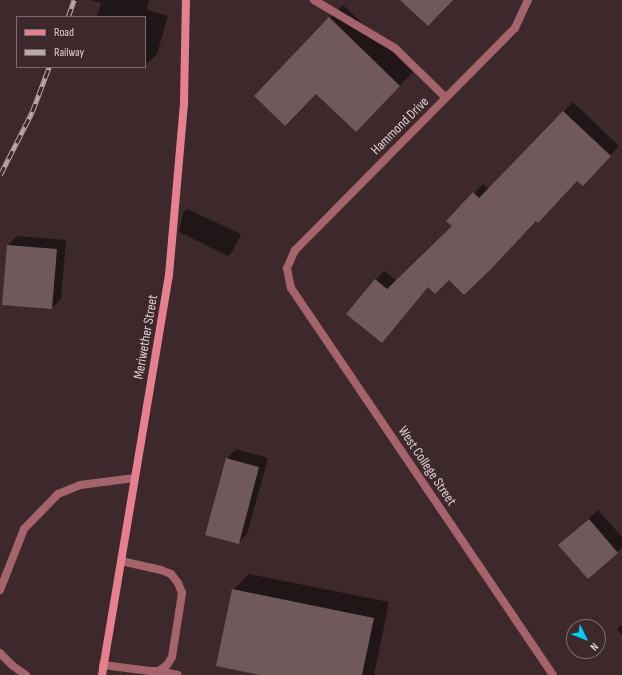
<!DOCTYPE html>
<html>
<head>
<meta charset="utf-8">
<style>
	body { margin:0 }
	#map { position:relative; width:622px; height:675px; overflow:hidden; background:#3d292b; font-family:"Sofia Sans Condensed",sans-serif }
	div>[style] { position:absolute }
	[style*='--x'] { left:calc(var(--x)*1px); top:calc(var(--y)*1px); width:calc(var(--w)*1px); rotate:calc(var(--a)*1deg) }
	.shadow>* { inset:0; background:#0007 }
	.building>* { inset:0; background:#6f595b }
	.lane>* { height:8px; margin:-4px; padding:0 4px; transform-origin:4px; border-radius:4px; background:#a5646c }
	.street>* { height:8px; margin:-4px; padding:0 4px; transform-origin:4px; border-radius:4px; background:#a5646c }
	.secondary>* { height:8px; margin:-4px; padding:0 4px; transform-origin:4px; border-radius:4px; background:#e6808e }
	.rail>* { height:4.5px; margin-top:-2.25px; transform-origin:0; background:repeating-linear-gradient(90deg,#3d292b 0 9px,#b8a9aa 0 18px); box-sizing:border-box; border-block:1px solid #b8a9aa }
	span { translate:-50% -50%; white-space:nowrap; text-align:center; line-height:1.15; -webkit-text-stroke:4px #3d292b; paint-order:stroke }
	.street-label { font-size:14px; color:#ded1d2 }
	.legend { position:absolute; left:16px; top:16px; width:130px; height:52px; box-sizing:border-box; background:#3d292b; border:1px solid #7d6c6e; margin:0; padding:5px 7px; list-style:none; font-size:12px; color:#ded1d2 }
	.legend li { display:flex; align-items:center; gap:8px; height:20px }
	.legend b { width:20px; border:1px solid #7d6c6e }
	.north { position:absolute; left:566px; top:619px; width:40px; height:40px; box-sizing:border-box; background:#3d292b; border:1px solid #7d6c6e; border-radius:50%; rotate:133deg; font-size:11px; font-weight:700; line-height:16px; text-align:center; color:#ded1d2 }
	.north::after { content:''; display:block; margin:auto; width:14px; height:18px; background:#01cbf9; clip-path:polygon(50% 0,100% 100%,50% 72%,0 100%) }
</style>
</head>
<body>
<div id="map">
	<div class="shadow">
		<div style="clip-path:polygon(90px 0,149px 0,147px 10px,168px 16px,157px 54px,148px 63px,145px 63px,145px 17px,97px 17px,101px 3px)"></div>
		<div style="clip-path:polygon(343px 5px,413px 72px,369px 118px,330px 18px)"></div>
		<div style="clip-path:polygon(573px 102px,619px 146px,592px 176px,577px 180px,537px 220px,449px 278px,428px 286px,391px 332px,375px 280px,384px 271px,397px 281px,453px 226px,474px 193px,483px 184px,489px 189px)"></div>
		<div style="clip-path:polygon(187px 209px,241px 234px,233px 251px,228px 256px,179px 232px,183px 213px)"></div>
		<div style="clip-path:polygon(17px 236px,66px 240px,61px 299px,52px 308px,3px 305px,8px 245px)"></div>
		<div style="clip-path:polygon(236px 449px,268px 458px,247px 534px,238px 543px,227px 459px)"></div>
		<div style="clip-path:polygon(598px 510px,622px 537px,622px 548px,588px 577px,560px 545px)"></div>
		<div style="clip-path:polygon(249px 574px,389px 602px,374px 675px,265px 675px,233px 590px)"></div>
		<div style="clip-path:polygon(622px 624px,622px 635px,617px 630px)"></div>
	</div>
	<div class="building">
		<div style="clip-path:polygon(400px 0,453px 0,428px 26px)"></div>
		<div style="clip-path:polygon(329px 17px,400px 86px,356px 132px,316px 94px,285px 126px,254px 96px)"></div>
		<div style="clip-path:polygon(563px 111px,611px 156px,583px 186px,577px 181px,538px 223px,536px 221px,491px 269px,464px 295px,449px 280px,435px 294px,428px 287px,382px 343px,346px 314px,375px 279px,387px 289px,452px 226px,446px 221px,473px 192px,479px 198px)"></div>
		<div style="clip-path:polygon(7px 245px,57px 249px,52px 309px,2px 305px)"></div>
		<div style="clip-path:polygon(226px 458px,259px 467px,239px 544px,205px 535px)"></div>
		<div style="clip-path:polygon(589px 519px,618px 553px,588px 579px,558px 545px)"></div>
		<div style="clip-path:polygon(232px 589px,374px 618px,362px 675px,260px 675px,216px 666px)"></div>
	</div>
	<div class="lane">
		<div style="--x:314;--y:0;--w:94;--a:30.7"></div>
		<div style="--x:395;--y:48;--w:71;--a:44.4"></div>
		<div style="--x:0;--y:590;--w:66;--a:-68.5"></div>
		<div style="--x:24;--y:529;--w:49;--a:-45.8"></div>
		<div style="--x:58;--y:494;--w:24;--a:-22"></div>
		<div style="--x:80;--y:485;--w:55;--a:-7.3"></div>
		<div style="--x:0;--y:653;--w:18;--a:45"></div>
		<div style="--x:13;--y:666;--w:16;--a:35"></div>
		<div style="--x:103;--y:665;--w:47;--a:7.3"></div>
		<div style="--x:150;--y:671;--w:9;--a:0"></div>
		<div style="--x:159;--y:671;--w:10;--a:-37"></div>
		<div style="--x:167;--y:665;--w:9;--a:-58"></div>
		<div style="--x:172;--y:657;--w:65;--a:-81.1"></div>
		<div style="--x:182;--y:593;--w:11;--a:-112"></div>
		<div style="--x:178;--y:583;--w:11;--a:-128"></div>
		<div style="--x:171;--y:574;--w:11;--a:-158"></div>
		<div style="--x:161;--y:570;--w:41;--a:-167.3"></div>
		<div style="--x:159;--y:671;--w:19;--a:12"></div>
	</div>
	<div class="street">
		<div style="--x:528;--y:0;--w:31;--a:115"></div>
		<div style="--x:515;--y:28;--w:313;--a:134.7"></div>
		<div style="--x:295;--y:250;--w:20;--a:114"></div>
		<div style="--x:287;--y:268;--w:20;--a:79"></div>
		<div style="--x:291;--y:288;--w:467;--a:55.9"></div>
	</div>
	<div class="secondary">
		<div style="--x:102;--y:675;--w:406;--a:-80.5"></div>
		<div style="--x:169;--y:275;--w:174;--a:-85"></div>
		<div style="--x:184;--y:102;--w:102;--a:-88.9"></div>
	</div>
	<div class="rail">
		<div style="--x:68;--y:17;--w:18;--a:-71"></div>
		<div style="--x:0;--y:175;--w:71;--a:-63.1"></div>
		<div style="--x:32;--y:112;--w:48;--a:-69.3"></div>
	</div>
	<div class="street-label">
		<span style="left:400px;top:126px;rotate:-45deg">Hammond Drive</span>
		<span style="left:146px;top:337px;rotate:-80deg">Meriwether Street</span>
		<span style="left:427px;top:466px;rotate:56deg">West College Street</span>
	</div>
	<ul class="legend">
	<li><b style="height:5px;background:#e6808e"></b>Road</li>
	<li><b style="height:5px;background:#b8a9aa"></b>Railway</li>
	</ul>
	<div class="north">N</div>
</div>
</body>
</html>
